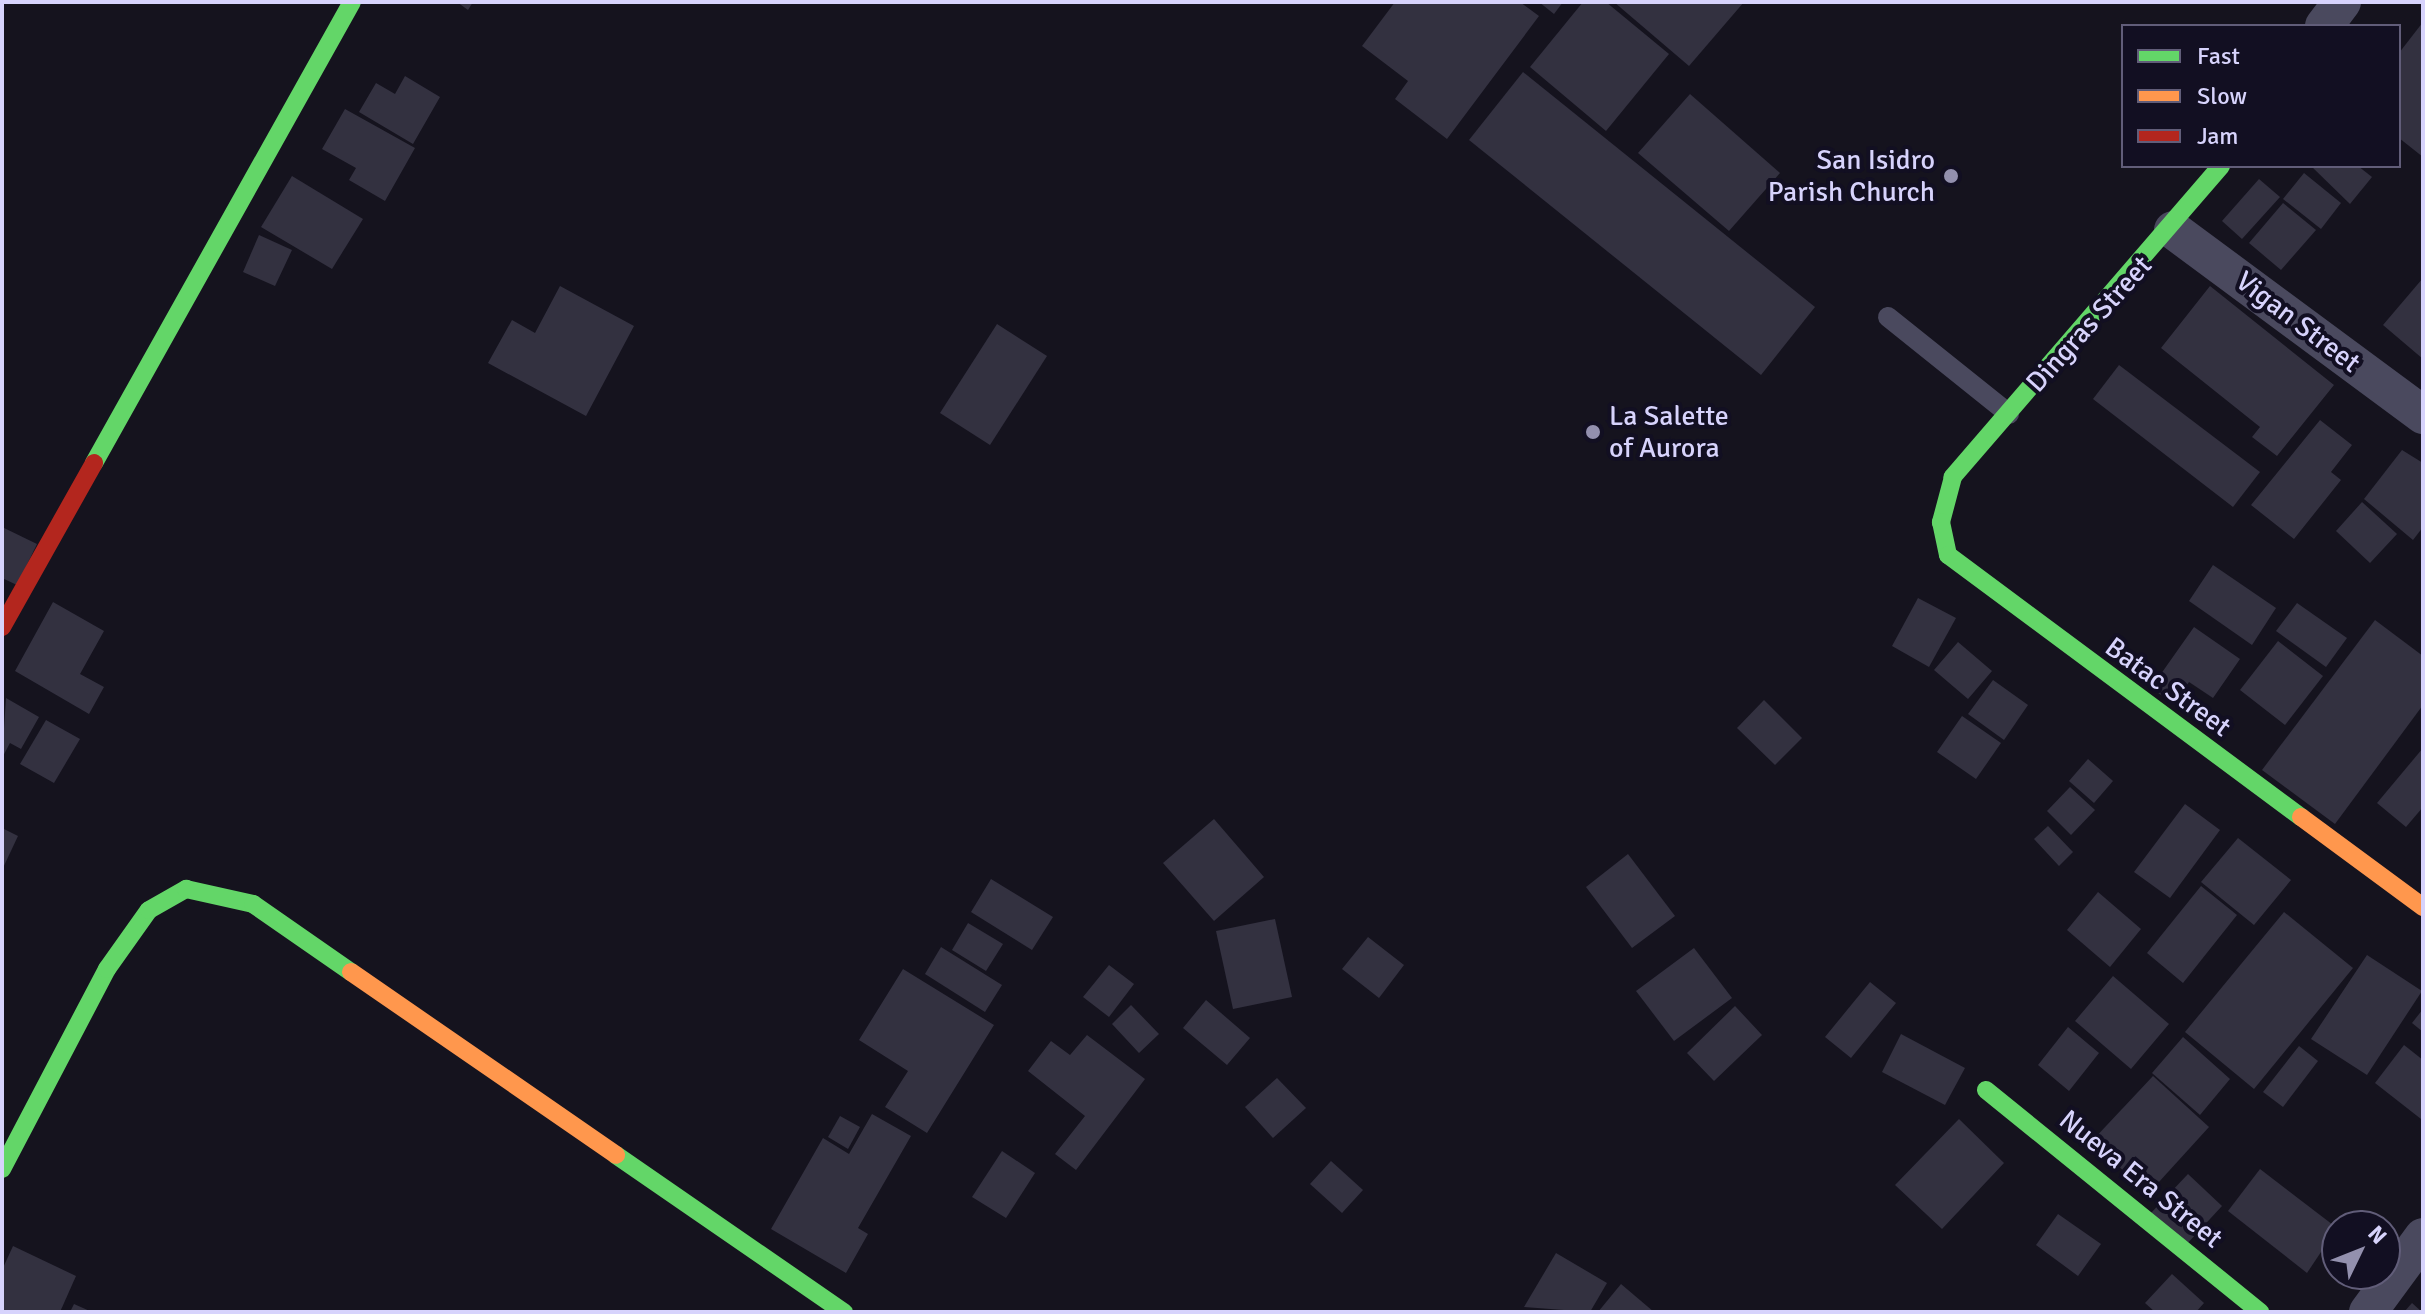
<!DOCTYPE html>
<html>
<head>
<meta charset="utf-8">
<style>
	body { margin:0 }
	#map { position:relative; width:2425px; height:1314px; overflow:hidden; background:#15131e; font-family:Signika,sans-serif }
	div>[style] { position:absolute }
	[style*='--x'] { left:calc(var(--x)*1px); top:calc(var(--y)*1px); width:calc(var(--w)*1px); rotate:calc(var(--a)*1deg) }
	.building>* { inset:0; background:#333140 }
	.lane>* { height:20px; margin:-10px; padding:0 10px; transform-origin:10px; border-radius:10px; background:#4a495e }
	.street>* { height:38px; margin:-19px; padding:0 19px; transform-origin:19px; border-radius:19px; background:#4a495e }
	.fast>* { height:18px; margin:-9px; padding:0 9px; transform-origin:9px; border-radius:9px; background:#63d668 }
	.slow>* { height:18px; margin:-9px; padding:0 9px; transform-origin:9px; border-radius:9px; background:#ff974d }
	.jam>* { height:18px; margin:-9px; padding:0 9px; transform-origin:9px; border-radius:9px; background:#b3261e }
	.dots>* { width:22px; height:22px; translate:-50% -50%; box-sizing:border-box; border:4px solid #120f22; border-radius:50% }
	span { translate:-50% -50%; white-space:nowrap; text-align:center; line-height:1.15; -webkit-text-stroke:8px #120f22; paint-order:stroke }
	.poi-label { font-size:28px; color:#d7d3fc }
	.right { translate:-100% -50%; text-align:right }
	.left { translate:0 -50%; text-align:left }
	.street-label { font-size:28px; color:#d7d3fc }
	.frame { position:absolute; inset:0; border:4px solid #d7d3fc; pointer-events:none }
	.legend { position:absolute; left:2121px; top:24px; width:280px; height:144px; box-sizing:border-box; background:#120f22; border:2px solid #615d79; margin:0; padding:10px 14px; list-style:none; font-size:24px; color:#d7d3fc }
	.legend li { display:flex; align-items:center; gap:16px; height:40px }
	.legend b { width:40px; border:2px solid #615d79 }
	.north { position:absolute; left:2321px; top:1210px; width:80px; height:80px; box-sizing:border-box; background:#120f22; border:2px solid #615d79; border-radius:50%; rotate:47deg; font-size:22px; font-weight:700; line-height:32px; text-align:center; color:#d7d3fc }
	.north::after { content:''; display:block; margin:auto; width:28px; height:36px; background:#9390ae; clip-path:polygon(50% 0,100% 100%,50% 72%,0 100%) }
</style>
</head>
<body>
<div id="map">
	<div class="building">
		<div style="clip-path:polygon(457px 2px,473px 2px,468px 10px)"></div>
		<div style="clip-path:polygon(1395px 2px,1520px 2px,1539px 16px,1447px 139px,1395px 99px,1408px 81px,1362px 46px)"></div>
		<div style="clip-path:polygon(1539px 2px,1563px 2px,1554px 14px)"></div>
		<div style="clip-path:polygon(1583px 2px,1606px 2px,1669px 54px,1606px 131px,1530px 67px)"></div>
		<div style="clip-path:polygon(1614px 2px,1744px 2px,1689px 66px)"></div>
		<div style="clip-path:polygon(2423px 22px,2423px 157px,2399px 138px,2399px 53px)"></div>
		<div style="clip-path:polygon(1523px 72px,1815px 307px,1761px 375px,1469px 140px)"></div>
		<div style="clip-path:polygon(405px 76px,440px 97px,413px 144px,359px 112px,376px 83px,395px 94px)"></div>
		<div style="clip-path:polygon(1690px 94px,1780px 173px,1729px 231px,1638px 153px)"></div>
		<div style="clip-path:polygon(345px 109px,415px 148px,385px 201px,349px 180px,356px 168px,322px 149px)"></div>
		<div style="clip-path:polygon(2311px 166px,2358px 166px,2372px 177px,2350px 204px)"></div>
		<div style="clip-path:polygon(2304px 173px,2341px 203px,2321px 229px,2283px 199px)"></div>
		<div style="clip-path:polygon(292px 176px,363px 219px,332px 269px,261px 227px)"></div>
		<div style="clip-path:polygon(2259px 179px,2280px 197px,2242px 239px,2222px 221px)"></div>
		<div style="clip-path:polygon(2283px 203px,2316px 230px,2281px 270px,2249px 243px)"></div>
		<div style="clip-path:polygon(259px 235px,292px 250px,275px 286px,243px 272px)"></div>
		<div style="clip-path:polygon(2423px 278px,2423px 359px,2383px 325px)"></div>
		<div style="clip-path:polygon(560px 286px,634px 326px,586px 416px,488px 363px,512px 320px,535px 333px)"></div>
		<div style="clip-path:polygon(2210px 286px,2334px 385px,2277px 456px,2252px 437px,2260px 427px,2161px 348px)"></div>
		<div style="clip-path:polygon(997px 324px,1047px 356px,990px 445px,940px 413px)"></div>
		<div style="clip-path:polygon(2119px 365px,2260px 472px,2233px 507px,2093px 399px)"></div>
		<div style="clip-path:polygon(2320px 420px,2352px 445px,2331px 472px,2341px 480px,2294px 539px,2251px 505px)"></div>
		<div style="clip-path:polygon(2402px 450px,2423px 463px,2423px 527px,2413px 540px,2364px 499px)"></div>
		<div style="clip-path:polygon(2362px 502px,2397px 534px,2370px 563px,2336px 531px)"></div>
		<div style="clip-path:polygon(2px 527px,37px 544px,17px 585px,2px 578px)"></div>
		<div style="clip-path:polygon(2213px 565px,2276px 608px,2252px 645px,2189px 601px)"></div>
		<div style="clip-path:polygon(1918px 598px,1956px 618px,1929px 667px,1892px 646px)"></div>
		<div style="clip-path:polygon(53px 602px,104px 631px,80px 674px,104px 687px,89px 714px,15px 671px)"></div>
		<div style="clip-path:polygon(2297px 603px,2347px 638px,2326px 667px,2276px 631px)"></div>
		<div style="clip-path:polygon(2375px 620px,2423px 656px,2423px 705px,2335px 824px,2262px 770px)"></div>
		<div style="clip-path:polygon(2194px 627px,2240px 659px,2213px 698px,2189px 682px,2174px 704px,2151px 688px)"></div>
		<div style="clip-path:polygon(2278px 641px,2323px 676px,2285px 725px,2240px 690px)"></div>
		<div style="clip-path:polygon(1958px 642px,1992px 671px,1968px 699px,1934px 670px)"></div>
		<div style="clip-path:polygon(1993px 680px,2028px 705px,2004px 740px,1968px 714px)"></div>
		<div style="clip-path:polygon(6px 698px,39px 717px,21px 749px,10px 743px,2px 758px)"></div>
		<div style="clip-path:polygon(1764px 700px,1802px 738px,1775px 765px,1737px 728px)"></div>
		<div style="clip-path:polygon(1962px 716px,2001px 743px,1976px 779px,1937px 752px)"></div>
		<div style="clip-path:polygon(46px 720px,80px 739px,54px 783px,20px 764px)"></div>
		<div style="clip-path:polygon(2423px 748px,2423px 807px,2406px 827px,2377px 803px)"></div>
		<div style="clip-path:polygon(2088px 759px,2113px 781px,2094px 803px,2069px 781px)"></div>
		<div style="clip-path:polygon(2070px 787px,2095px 810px,2071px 835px,2047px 811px)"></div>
		<div style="clip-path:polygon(2185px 804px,2220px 830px,2170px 898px,2134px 872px)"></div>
		<div style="clip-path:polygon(1214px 819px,1264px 877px,1214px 921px,1163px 863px)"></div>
		<div style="clip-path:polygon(2048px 826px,2073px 852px,2059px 866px,2034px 839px)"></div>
		<div style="clip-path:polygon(2px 828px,18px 836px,2px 870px)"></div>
		<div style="clip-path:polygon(2238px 838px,2291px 880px,2254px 925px,2201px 882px)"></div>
		<div style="clip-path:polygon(1628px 854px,1675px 916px,1632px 948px,1586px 887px)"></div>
		<div style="clip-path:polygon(991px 879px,1053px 917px,1032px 950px,971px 912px)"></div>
		<div style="clip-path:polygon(2201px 886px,2237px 915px,2183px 983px,2147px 953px)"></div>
		<div style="clip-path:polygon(2098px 892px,2141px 929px,2110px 967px,2067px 930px)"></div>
		<div style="clip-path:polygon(2284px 912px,2353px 968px,2254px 1089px,2185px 1032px)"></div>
		<div style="clip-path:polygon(1275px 919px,1292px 997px,1233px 1009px,1216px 931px)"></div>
		<div style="clip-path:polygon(968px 923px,1003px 944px,986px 971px,952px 950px)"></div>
		<div style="clip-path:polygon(1368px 937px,1404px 965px,1379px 998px,1342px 969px)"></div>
		<div style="clip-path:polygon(941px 947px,1002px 985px,985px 1012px,925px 974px)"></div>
		<div style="clip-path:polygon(1694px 948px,1732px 998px,1674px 1041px,1636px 991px)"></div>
		<div style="clip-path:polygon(2367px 955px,2422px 991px,2367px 1075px,2311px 1039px)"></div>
		<div style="clip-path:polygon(1109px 965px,1134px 984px,1109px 1017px,1083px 997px)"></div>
		<div style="clip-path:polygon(903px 969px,994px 1025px,927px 1133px,885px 1107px,908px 1071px,859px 1040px)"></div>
		<div style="clip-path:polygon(2113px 976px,2169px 1024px,2131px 1069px,2075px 1021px)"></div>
		<div style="clip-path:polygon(1870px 982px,1896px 1003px,1851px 1058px,1825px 1037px)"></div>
		<div style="clip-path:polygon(1206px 1000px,1250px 1038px,1227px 1065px,1183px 1028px)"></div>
		<div style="clip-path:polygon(1131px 1005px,1159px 1034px,1139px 1053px,1112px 1024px)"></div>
		<div style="clip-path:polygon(1735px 1006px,1762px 1035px,1714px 1081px,1687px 1053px)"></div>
		<div style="clip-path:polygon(2423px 1009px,2423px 1032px,2412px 1023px)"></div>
		<div style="clip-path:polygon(2068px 1027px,2099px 1053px,2069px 1091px,2038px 1065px)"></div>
		<div style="clip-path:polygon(1901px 1034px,1965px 1068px,1945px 1105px,1882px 1072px)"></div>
		<div style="clip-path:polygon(1087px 1035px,1145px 1079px,1076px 1170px,1055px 1154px,1085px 1116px,1028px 1071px,1051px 1041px,1070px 1055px)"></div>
		<div style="clip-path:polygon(2183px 1037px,2230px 1079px,2200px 1115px,2152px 1073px)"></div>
		<div style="clip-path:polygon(2404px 1045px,2423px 1060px,2421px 1119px,2375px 1083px)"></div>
		<div style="clip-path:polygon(2299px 1046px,2318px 1061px,2283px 1107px,2263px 1092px)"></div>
		<div style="clip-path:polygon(2153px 1076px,2209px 1127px,2148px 1194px,2092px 1141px)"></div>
		<div style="clip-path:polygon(1277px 1078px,1306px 1108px,1273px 1138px,1245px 1107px)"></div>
		<div style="clip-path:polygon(872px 1114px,911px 1136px,858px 1228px,868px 1234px,846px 1273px,771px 1229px,823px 1138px,849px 1154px)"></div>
		<div style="clip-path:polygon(840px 1116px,860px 1127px,848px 1149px,828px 1137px)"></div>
		<div style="clip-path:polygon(1959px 1119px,2004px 1163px,1942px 1229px,1895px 1185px)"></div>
		<div style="clip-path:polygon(1002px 1151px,1035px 1173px,1006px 1218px,972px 1197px)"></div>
		<div style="clip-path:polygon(1331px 1161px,1363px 1190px,1342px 1213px,1310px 1184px)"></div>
		<div style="clip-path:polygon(2260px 1169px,2337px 1228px,2307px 1273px,2228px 1211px)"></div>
		<div style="clip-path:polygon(2188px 1174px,2222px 1206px,2185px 1246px,2150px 1214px)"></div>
		<div style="clip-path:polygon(2058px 1214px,2101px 1244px,2078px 1276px,2036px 1245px)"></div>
		<div style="clip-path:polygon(13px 1246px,76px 1276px,60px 1312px,2px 1312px,2px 1270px)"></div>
		<div style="clip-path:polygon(1556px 1253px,1607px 1283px,1590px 1312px,1524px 1307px)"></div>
		<div style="clip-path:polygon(2172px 1274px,2204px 1303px,2196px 1312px,2155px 1312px,2145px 1303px)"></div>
		<div style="clip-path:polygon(1621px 1284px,1654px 1312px,1598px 1312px)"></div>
		<div style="clip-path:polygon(2412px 1303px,2422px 1312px,2404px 1312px)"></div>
		<div style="clip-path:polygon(74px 1304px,92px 1312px,70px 1312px)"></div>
	</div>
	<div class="lane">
		<div style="--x:1888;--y:317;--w:155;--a:38.7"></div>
	</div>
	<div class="street">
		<div style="--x:2324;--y:26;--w:30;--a:-53"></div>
		<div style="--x:2173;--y:230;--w:311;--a:36.5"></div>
		<div style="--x:2368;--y:1312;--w:93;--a:-53.7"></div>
	</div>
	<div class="fast">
		<div style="--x:2221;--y:166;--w:411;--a:130.8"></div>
		<div style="--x:1953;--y:477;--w:47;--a:104.9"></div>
		<div style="--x:1941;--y:522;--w:34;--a:78"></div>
		<div style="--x:1948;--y:555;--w:440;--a:36.6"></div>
		<div style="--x:94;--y:463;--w:528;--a:-60.77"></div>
		<div style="--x:1986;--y:1090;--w:353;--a:39"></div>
		<div style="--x:616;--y:1155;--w:277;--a:34.6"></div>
		<div style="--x:2;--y:1169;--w:226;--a:-62.3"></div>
		<div style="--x:107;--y:969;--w:72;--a:-54.6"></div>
		<div style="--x:149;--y:910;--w:43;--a:-29.6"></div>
		<div style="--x:186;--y:889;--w:69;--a:12.6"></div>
		<div style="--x:253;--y:904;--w:119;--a:34.8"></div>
	</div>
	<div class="slow">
		<div style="--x:2301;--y:817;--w:152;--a:36.4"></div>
		<div style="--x:351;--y:972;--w:322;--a:34.6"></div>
	</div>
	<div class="jam">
		<div style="--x:2;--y:627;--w:188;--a:-60.7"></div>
	</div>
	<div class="dots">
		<div style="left:1951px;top:176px;background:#9390ae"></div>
		<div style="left:1593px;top:432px;background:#9390ae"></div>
	</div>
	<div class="poi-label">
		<span class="right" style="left:1935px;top:176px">San Isidro<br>Parish Church</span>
		<span class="left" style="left:1609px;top:432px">La Salette<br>of Aurora</span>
	</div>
	<div class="street-label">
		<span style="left:2298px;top:322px;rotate:37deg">Vigan Street</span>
		<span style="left:2089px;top:324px;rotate:-48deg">Dingras Street</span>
		<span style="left:2168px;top:687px;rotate:36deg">Batac Street</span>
		<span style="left:2141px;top:1179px;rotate:39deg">Nueva Era Street</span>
	</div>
	<div class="frame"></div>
	<ul class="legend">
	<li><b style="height:10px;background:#63d668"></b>Fast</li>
	<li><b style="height:10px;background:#ff974d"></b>Slow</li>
	<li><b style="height:10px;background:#b3261e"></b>Jam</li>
	</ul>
	<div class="north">N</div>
</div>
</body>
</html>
